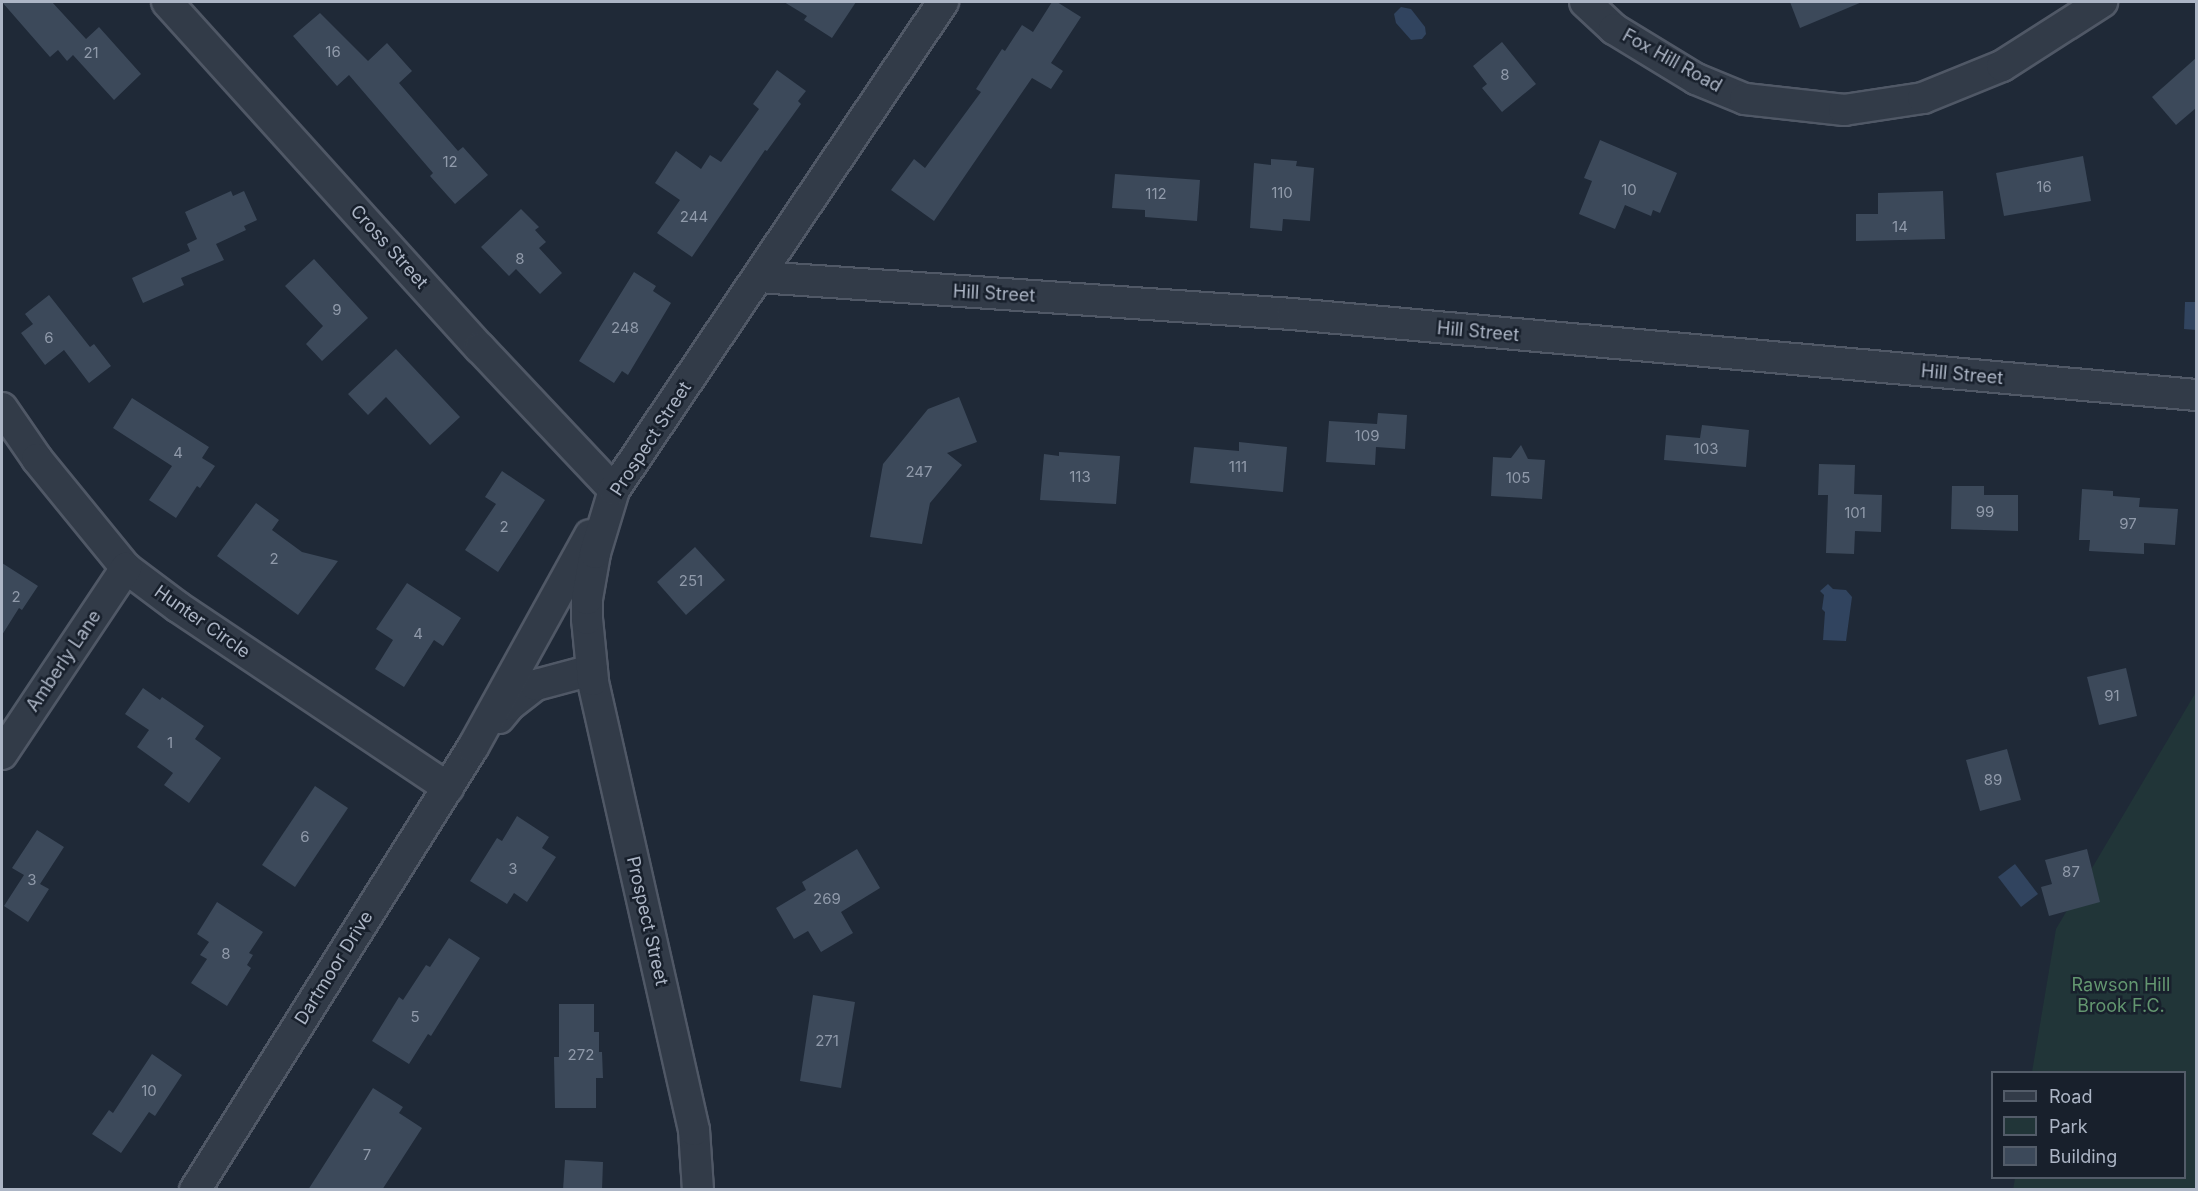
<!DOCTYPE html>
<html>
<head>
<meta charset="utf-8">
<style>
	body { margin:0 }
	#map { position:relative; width:2198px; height:1191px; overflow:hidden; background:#1f2937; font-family:Inter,sans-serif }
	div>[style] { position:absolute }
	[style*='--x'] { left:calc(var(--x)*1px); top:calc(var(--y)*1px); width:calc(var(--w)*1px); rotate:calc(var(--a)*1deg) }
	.green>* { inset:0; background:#213538 }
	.water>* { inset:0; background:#31445f }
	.building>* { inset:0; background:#3c495a }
	.roads { filter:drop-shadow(2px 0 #505866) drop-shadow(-2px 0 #505866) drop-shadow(0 2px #505866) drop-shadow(0 -2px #505866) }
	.minor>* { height:30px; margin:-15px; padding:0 15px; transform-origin:15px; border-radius:15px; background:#323b48 }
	span { translate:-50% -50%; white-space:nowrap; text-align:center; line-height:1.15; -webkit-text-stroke:5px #18202c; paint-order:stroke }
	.number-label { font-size:15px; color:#909aaa }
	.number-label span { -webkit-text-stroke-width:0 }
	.street-label { font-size:18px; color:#acb5c5 }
	.park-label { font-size:18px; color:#639670 }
	.frame { position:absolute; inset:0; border:3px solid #acb5c5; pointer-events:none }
	.legend { position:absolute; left:1991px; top:1071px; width:195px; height:108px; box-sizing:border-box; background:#18202c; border:2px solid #535c69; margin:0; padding:8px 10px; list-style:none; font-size:18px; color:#acb5c5 }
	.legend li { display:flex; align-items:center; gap:12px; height:30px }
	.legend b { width:30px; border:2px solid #535c69 }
</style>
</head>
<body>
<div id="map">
	<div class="green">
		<div style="clip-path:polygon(2196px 692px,2196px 1189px,2013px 1190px,2015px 1178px,2184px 1178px,2184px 1072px,2032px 1072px,2056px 929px)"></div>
	</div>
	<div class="water">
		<div style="clip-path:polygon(1401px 7px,1411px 9px,1425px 27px,1426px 34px,1422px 39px,1411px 40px,1396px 23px,1394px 14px)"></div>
		<div style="clip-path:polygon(2185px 302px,2196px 302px,2196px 330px,2184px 329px)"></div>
		<div style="clip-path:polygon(1828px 584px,1833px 589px,1846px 590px,1852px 597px,1846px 641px,1823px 640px,1825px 612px,1822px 609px,1824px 595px,1820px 591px)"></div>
		<div style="clip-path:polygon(2015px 864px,2038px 894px,2021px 907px,1998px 877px)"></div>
	</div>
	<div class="building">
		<div style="clip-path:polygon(2px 2px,52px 2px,86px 39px,99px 27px,141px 74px,114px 100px,73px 55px,67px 61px,58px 50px,50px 57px)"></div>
		<div style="clip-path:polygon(784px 2px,856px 2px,832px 38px,804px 20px,807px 16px)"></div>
		<div style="clip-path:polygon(1052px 2px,1057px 2px,1081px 17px,1051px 63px,1063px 71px,1051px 89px,1032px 78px,934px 221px,891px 190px,914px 159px,925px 168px,981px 92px,976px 89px,1002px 49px,1005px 51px,1022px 25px,1033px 32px)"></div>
		<div style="clip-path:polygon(1790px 2px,1862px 2px,1800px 28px)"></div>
		<div style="clip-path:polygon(320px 13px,368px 61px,387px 43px,412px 71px,399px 83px,458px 151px,463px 147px,488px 175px,455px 204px,430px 176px,433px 173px,349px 75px,337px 86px,293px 36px)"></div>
		<div style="clip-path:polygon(1502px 42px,1536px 84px,1502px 112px,1482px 88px,1487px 84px,1473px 66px)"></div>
		<div style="clip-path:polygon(2196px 58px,2196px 108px,2176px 125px,2152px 97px)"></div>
		<div style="clip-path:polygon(777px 70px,806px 91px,798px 101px,801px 104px,767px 151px,765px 150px,692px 257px,657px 233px,680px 200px,655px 183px,676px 151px,701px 169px,710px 155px,721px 162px,759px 109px,753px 104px)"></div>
		<div style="clip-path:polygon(1600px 140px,1677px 173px,1660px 213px,1653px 210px,1651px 216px,1625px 205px,1615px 229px,1579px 214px,1592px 181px,1584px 178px)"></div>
		<div style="clip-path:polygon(2083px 156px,2091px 201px,2004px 216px,1996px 173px)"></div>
		<div style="clip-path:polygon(1271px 159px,1297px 161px,1296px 166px,1314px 168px,1310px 221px,1283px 219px,1282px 231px,1250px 228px,1254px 163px,1271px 165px)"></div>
		<div style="clip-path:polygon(1115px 174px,1200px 180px,1197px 221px,1145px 217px,1145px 210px,1112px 208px)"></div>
		<div style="clip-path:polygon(231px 191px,233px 196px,244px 191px,257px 220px,244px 226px,246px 230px,216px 244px,224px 260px,181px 278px,184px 285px,143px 303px,132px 278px,190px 251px,187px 244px,197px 239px,185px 212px)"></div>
		<div style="clip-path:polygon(1943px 191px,1945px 239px,1856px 241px,1856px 214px,1878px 214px,1878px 193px)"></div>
		<div style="clip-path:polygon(521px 209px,539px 227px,535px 230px,546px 242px,539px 248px,562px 273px,540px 294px,516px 269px,509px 276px,481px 247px)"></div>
		<div style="clip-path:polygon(314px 259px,368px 318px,322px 361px,306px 344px,323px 326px,285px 286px)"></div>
		<div style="clip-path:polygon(634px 272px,656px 286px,653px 291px,671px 303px,628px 375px,622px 371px,614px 383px,579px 361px)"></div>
		<div style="clip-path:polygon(49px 295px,90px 347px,94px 344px,111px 366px,89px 383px,64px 350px,45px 365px,21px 333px,33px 324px,25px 314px)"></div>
		<div style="clip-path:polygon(396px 349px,460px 417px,430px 445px,386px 397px,368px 415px,348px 394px)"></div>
		<div style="clip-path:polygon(959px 397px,977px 442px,947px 453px,962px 465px,930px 503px,922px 544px,870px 537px,883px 464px,928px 409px)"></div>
		<div style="clip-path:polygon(132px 398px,209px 447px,202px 458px,215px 466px,200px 488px,197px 486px,176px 518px,149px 500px,172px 466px,113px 428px)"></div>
		<div style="clip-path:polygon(1378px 413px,1407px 415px,1405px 449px,1376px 447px,1375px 465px,1326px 462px,1329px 421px,1377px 424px)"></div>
		<div style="clip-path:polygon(1702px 425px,1749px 430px,1746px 467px,1664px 460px,1666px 435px,1700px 438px)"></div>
		<div style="clip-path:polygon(1239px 442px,1287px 447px,1283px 492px,1190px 483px,1194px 447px,1239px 451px)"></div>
		<div style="clip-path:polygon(1521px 445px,1528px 459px,1545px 460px,1542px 499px,1491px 496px,1493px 457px,1511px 458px)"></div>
		<div style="clip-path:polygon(1059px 452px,1120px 456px,1116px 504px,1040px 500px,1044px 454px,1059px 456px)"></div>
		<div style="clip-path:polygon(1819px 464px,1855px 465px,1854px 494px,1882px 495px,1881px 532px,1855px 531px,1854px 554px,1826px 553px,1828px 495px,1818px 495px)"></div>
		<div style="clip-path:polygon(502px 471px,545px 500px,498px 572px,465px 550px,496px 504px,485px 497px)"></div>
		<div style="clip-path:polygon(1952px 486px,1984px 486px,1984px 495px,2018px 495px,2018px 531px,1951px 529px)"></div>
		<div style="clip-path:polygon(2082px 489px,2113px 491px,2113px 496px,2140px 498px,2139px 507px,2178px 509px,2175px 545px,2144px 543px,2144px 554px,2089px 551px,2090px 540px,2079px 540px)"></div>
		<div style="clip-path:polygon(256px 503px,279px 520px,272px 530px,302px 552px,338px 561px,298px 615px,217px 556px)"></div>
		<div style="clip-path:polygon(695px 547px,725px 580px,686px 615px,657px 582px)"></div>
		<div style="clip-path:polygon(2px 563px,38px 586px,22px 610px,19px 608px,2px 635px)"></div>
		<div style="clip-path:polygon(407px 583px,461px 618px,443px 646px,434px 640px,404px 687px,375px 669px,393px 640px,376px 629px)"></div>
		<div style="clip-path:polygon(2126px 668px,2137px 716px,2099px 725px,2087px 677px)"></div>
		<div style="clip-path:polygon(143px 688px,160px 700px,162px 697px,204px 726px,195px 739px,221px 758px,189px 803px,164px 785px,173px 773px,137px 747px,149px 730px,125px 714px)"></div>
		<div style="clip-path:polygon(2007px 749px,2021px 800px,1980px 811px,1966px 760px)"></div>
		<div style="clip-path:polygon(315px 786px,348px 808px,295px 887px,262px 865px)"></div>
		<div style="clip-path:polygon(517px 816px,549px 837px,542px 848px,556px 857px,527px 902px,514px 893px,507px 904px,470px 881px,497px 838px,502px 841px)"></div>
		<div style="clip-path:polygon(37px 830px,64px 847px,40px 884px,49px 889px,28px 922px,4px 906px,24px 875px,12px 868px)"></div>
		<div style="clip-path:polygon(857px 849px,880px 888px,841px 912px,853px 933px,821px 952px,808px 931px,794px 939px,776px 908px,806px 890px,802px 882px)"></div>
		<div style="clip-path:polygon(2087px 849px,2100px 902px,2049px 916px,2041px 887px,2052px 884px,2045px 860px)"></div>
		<div style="clip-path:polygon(217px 902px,263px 932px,249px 953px,253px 955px,247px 965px,251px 968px,227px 1006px,191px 983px,207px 959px,200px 955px,209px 942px,197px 934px)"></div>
		<div style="clip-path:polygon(449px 938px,480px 958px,431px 1036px,428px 1034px,409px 1064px,372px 1041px,399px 997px,403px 1000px,426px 965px,430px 967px)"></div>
		<div style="clip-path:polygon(813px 995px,855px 1002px,841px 1088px,800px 1081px)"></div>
		<div style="clip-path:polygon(559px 1004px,594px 1004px,594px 1032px,599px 1032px,599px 1052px,602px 1052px,603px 1078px,596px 1078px,596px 1108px,555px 1108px,554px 1057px,559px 1057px)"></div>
		<div style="clip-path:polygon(152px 1054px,182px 1075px,155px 1116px,149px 1112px,121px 1153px,92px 1134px,109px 1110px,113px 1113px)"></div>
		<div style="clip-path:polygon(373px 1088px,403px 1107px,399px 1113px,422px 1128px,382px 1190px,308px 1190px)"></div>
		<div style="clip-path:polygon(565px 1160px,603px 1162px,602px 1190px,563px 1190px)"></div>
	</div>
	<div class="roads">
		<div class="minor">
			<div style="--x:167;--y:2;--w:467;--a:47.9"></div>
			<div style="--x:480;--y:348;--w:195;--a:46.7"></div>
			<div style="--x:1585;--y:2;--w:40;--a:43"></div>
			<div style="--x:1614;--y:29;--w:96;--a:31.4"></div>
			<div style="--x:1696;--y:79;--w:53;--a:22.2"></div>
			<div style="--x:1745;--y:99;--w:100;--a:6.3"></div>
			<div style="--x:1844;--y:110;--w:80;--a:-8.6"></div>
			<div style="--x:1923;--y:98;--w:85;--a:-22.1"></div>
			<div style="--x:2002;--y:66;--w:119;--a:-32.6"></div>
			<div style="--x:759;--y:277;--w:534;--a:3.97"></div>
			<div style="--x:1292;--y:314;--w:908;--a:5.12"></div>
			<div style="--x:2;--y:408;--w:62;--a:55.5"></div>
			<div style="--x:37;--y:459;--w:141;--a:50.8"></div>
			<div style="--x:126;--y:568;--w:65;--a:36.9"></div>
			<div style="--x:178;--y:607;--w:325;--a:33.8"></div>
			<div style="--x:499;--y:718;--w:17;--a:-50"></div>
			<div style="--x:510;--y:705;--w:33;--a:-38"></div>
			<div style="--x:536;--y:685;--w:58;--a:-15"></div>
			<div style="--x:2;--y:754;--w:224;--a:-56.3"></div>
			<div style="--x:195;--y:1190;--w:523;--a:-57.89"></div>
			<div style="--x:473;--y:747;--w:242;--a:-61.1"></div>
			<div style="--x:698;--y:1190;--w:60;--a:-93.8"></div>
			<div style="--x:694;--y:1130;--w:461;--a:-102.7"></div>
			<div style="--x:593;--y:680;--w:61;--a:-95.6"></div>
			<div style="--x:587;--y:619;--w:20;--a:-90"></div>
			<div style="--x:587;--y:599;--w:47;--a:-80.1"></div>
			<div style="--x:595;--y:553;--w:66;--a:-73.2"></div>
			<div style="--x:614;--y:490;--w:589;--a:-56.01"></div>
		</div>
	</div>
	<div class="number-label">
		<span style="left:333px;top:52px">16</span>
		<span style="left:91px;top:53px">21</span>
		<span style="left:1505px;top:75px">8</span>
		<span style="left:450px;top:162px">12</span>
		<span style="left:2044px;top:187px">16</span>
		<span style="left:1629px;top:190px">10</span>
		<span style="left:1282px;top:193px">110</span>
		<span style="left:1156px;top:194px">112</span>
		<span style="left:694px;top:217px">244</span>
		<span style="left:1900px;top:227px">14</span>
		<span style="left:520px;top:259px">8</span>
		<span style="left:337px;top:310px">9</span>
		<span style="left:625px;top:328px">248</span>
		<span style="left:49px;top:338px">6</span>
		<span style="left:1367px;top:436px">109</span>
		<span style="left:1706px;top:449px">103</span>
		<span style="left:178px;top:453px">4</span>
		<span style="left:1238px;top:467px">111</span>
		<span style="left:919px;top:472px">247</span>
		<span style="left:1080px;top:477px">113</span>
		<span style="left:1518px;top:478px">105</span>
		<span style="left:1985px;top:512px">99</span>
		<span style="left:1855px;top:513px">101</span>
		<span style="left:2128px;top:524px">97</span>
		<span style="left:504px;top:527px">2</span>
		<span style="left:274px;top:559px">2</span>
		<span style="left:691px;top:581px">251</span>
		<span style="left:16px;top:597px">2</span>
		<span style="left:418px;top:634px">4</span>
		<span style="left:2112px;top:696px">91</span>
		<span style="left:170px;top:743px">1</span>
		<span style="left:1993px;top:780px">89</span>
		<span style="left:305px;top:837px">6</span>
		<span style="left:513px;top:869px">3</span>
		<span style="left:2071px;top:872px">87</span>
		<span style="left:32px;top:880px">3</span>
		<span style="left:827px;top:899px">269</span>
		<span style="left:226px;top:954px">8</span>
		<span style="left:415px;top:1017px">5</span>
		<span style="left:827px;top:1041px">271</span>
		<span style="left:581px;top:1055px">272</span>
		<span style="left:149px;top:1091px">10</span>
		<span style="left:367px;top:1155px">7</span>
	</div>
	<div class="street-label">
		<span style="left:1672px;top:61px;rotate:29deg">Fox Hill Road</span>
		<span style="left:389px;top:247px;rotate:48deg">Cross Street</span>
		<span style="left:994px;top:294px;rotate:3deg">Hill Street</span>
		<span style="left:1478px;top:332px;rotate:5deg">Hill Street</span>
		<span style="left:1962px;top:375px;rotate:5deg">Hill Street</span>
		<span style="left:651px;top:439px;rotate:-57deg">Prospect Street</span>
		<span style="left:202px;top:622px;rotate:35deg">Hunter Circle</span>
		<span style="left:64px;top:661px;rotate:-56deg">Amberly Lane</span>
		<span style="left:647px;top:921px;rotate:77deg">Prospect Street</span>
		<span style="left:334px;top:968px;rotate:-58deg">Dartmoor Drive</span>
	</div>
	<div class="park-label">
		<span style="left:2121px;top:996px">Rawson Hill<br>Brook F.C.</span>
	</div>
	<div class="frame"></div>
	<ul class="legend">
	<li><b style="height:8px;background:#323b48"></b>Road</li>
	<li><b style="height:16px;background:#213538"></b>Park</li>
	<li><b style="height:16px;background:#3c495a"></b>Building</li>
	</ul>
</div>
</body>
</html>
